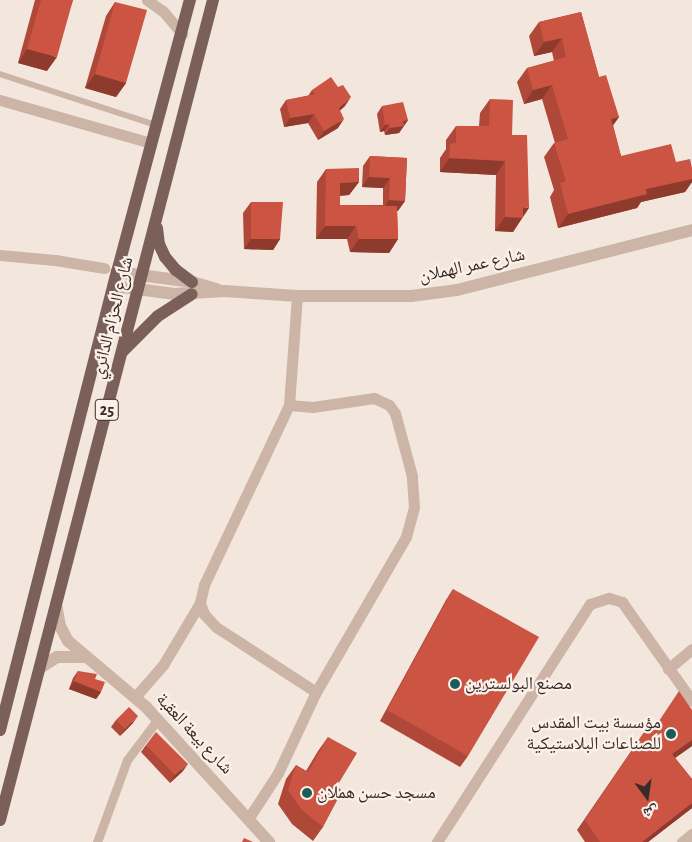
<!DOCTYPE html>
<html>
<head>
<meta charset="utf-8">
<style>
	body { margin:0 }
	#map { position:relative; width:692px; height:842px; overflow:hidden; background:#f3e6dc; font-family:"Alegreya Sans","Noto Naskh Arabic",sans-serif }
	div>[style] { position:absolute }
	[style*='--x'] { left:calc(var(--x)*1px); top:calc(var(--y)*1px); width:calc(var(--w)*1px); rotate:calc(var(--a)*1deg) }
	.service>* { height:5.5px; margin:-2.75px; padding:0 2.75px; transform-origin:2.75px; border-radius:2.75px; background:#ccb4a7 }
	.pedestrian>* { height:9px; margin:-4.5px; padding:0 4.5px; transform-origin:4.5px; border-radius:4.5px; background:#ccb4a7 }
	.minor>* { height:11px; margin:-5.5px; padding:0 5.5px; transform-origin:5.5px; border-radius:5.5px; background:#ccb4a7 }
	.tertiary>* { height:12px; margin:-6px; padding:0 6px; transform-origin:6px; border-radius:6px; background:#ccb4a7 }
	.primary>* { height:12px; margin:-6px; padding:0 6px; transform-origin:6px; border-radius:6px; background:#7b6059 }
	.wall>* { inset:0; background:#af4839 }
	.shaded-wall>* { inset:0; background:#8e3b2e }
	.building>* { inset:0; background:#cb5442 }
	.dots>* { width:14px; height:14px; translate:-50% -50%; box-sizing:border-box; border:2px solid #fbf1e9; border-radius:50% }
	span { translate:-50% -50%; white-space:nowrap; text-align:center; line-height:1.15; -webkit-text-stroke:4.5px #fbf1e9; paint-order:stroke }
	.shield-label span { padding:1px 4px; background:#fbf1e9; border:1px solid; border-radius:4px; -webkit-text-stroke-width:0 }
	.shield-label { font-size:16px; color:#382b28; font-weight:700 }
	.street-label { font-size:18px; color:#382b28 }
	.poi-label { font-size:18px; color:#382b28 }
	.left { translate:0 -50%; text-align:left }
	.right { translate:-100% -50%; text-align:right }
	.north { position:absolute; left:622px; top:772px; width:50px; height:50px; -webkit-text-stroke:4px #fbf1e9; paint-order:stroke; rotate:166deg; font-size:14px; font-weight:700; line-height:20px; text-align:center; color:#382b28 }
	.north::after { content:''; display:block; margin:auto; width:18px; height:22px; background:#382b28; clip-path:polygon(50% 0,100% 100%,50% 72%,0 100%) }
</style>
</head>
<body>
<div id="map">
	<div class="service">
		<div style="--x:0;--y:74;--w:164;--a:18.1"></div>
	</div>
	<div class="pedestrian">
		<div style="--x:97;--y:842;--w:87;--a:-69.9"></div>
		<div style="--x:127;--y:760;--w:51;--a:-52.9"></div>
	</div>
	<div class="minor">
		<div style="--x:147;--y:0;--w:19;--a:35"></div>
		<div style="--x:163;--y:11;--w:30;--a:50"></div>
		<div style="--x:0;--y:100;--w:157;--a:15.9"></div>
		<div style="--x:0;--y:255;--w:55;--a:5.2"></div>
		<div style="--x:55;--y:260;--w:50;--a:9.3"></div>
		<div style="--x:297;--y:296;--w:109;--a:94.2"></div>
		<div style="--x:289;--y:405;--w:199;--a:115.3"></div>
		<div style="--x:204;--y:585;--w:18;--a:103"></div>
		<div style="--x:200;--y:603;--w:12;--a:70"></div>
		<div style="--x:204;--y:614;--w:18;--a:47"></div>
		<div style="--x:216;--y:627;--w:119;--a:33"></div>
		<div style="--x:668;--y:669;--w:31;--a:-40"></div>
		<div style="--x:135;--y:697;--w:43;--a:-48.8"></div>
		<div style="--x:163;--y:665;--w:72;--a:-59.2"></div>
		<div style="--x:248;--y:819;--w:55;--a:-56.9"></div>
		<div style="--x:278;--y:773;--w:89;--a:-64.9"></div>
		<div style="--x:316;--y:692;--w:179;--a:-59.9"></div>
		<div style="--x:406;--y:537;--w:31;--a:-75"></div>
		<div style="--x:414;--y:507;--w:31;--a:-94"></div>
		<div style="--x:412;--y:476;--w:65;--a:-105.1"></div>
		<div style="--x:395;--y:413;--w:10;--a:-127"></div>
		<div style="--x:389;--y:405;--w:17;--a:-155"></div>
		<div style="--x:374;--y:398;--w:62;--a:171.6"></div>
		<div style="--x:313;--y:407;--w:24;--a:-175"></div>
		<div style="--x:437;--y:842;--w:283;--a:-57.3"></div>
		<div style="--x:590;--y:604;--w:20;--a:-18"></div>
		<div style="--x:609;--y:598;--w:14;--a:17"></div>
		<div style="--x:622;--y:602;--w:121;--a:54.7"></div>
		<div style="--x:682;--y:842;--w:13;--a:-39"></div>
	</div>
	<div class="tertiary">
		<div style="--x:117;--y:272;--w:76;--a:7.6"></div>
		<div style="--x:192;--y:282;--w:26;--a:16"></div>
		<div style="--x:114;--y:286;--w:61;--a:7.6"></div>
		<div style="--x:174;--y:294;--w:51;--a:-3.4"></div>
		<div style="--x:225;--y:291;--w:72;--a:4"></div>
		<div style="--x:297;--y:296;--w:114;--a:0"></div>
		<div style="--x:411;--y:296;--w:46;--a:-7.4"></div>
		<div style="--x:457;--y:290;--w:243;--a:-14.3"></div>
		<div style="--x:56;--y:604;--w:22;--a:80"></div>
		<div style="--x:60;--y:626;--w:17;--a:62"></div>
		<div style="--x:68;--y:641;--w:102;--a:40.2"></div>
		<div style="--x:146;--y:707;--w:183;--a:47.7"></div>
		<div style="--x:40;--y:668;--w:20;--a:-33"></div>
		<div style="--x:57;--y:657;--w:29;--a:0"></div>
	</div>
	<div class="primary">
		<div style="--x:157;--y:228;--w:16;--a:83"></div>
		<div style="--x:159;--y:244;--w:14;--a:65"></div>
		<div style="--x:165;--y:257;--w:17;--a:50"></div>
		<div style="--x:176;--y:270;--w:20;--a:37"></div>
		<div style="--x:123;--y:351;--w:49;--a:-45"></div>
		<div style="--x:158;--y:316;--w:40;--a:-32.9"></div>
		<div style="--x:0;--y:730;--w:473;--a:-75.7"></div>
		<div style="--x:117;--y:272;--w:282;--a:-75"></div>
		<div style="--x:0;--y:820;--w:847;--a:-75.44"></div>
	</div>
	<div class="wall">
		<div style="clip-path:polygon(35px 0,73px 0,47px 71px,18px 63px)"></div>
		<div style="clip-path:polygon(115px 2px,126px 83px,116px 97px,85px 88px,106px 16px)"></div>
		<div style="clip-path:polygon(581px 12px,599px 77px,619px 117px,613px 125px,621px 156px,676px 162px,692px 168px,692px 182px,685px 192px,641px 202px,637px 208px,558px 228px,550px 197px,554px 190px,544px 157px,554px 143px,555px 143px,542px 99px,524px 104px,517px 82px,527px 68px,554px 61px,552px 52px,534px 56px,529px 36px,539px 22px)"></div>
		<div style="clip-path:polygon(338px 87px,345px 106px,340px 110px,338px 128px,318px 140px,308px 123px,284px 127px,280px 109px,286px 100px,308px 96px,312px 90px)"></div>
		<div style="clip-path:polygon(490px 99px,512px 135px,523px 216px,513px 232px,495px 231px,496px 175px,440px 172px,440px 158px,446px 149px,446px 140px,456px 126px,479px 126px,480px 113px)"></div>
		<div style="clip-path:polygon(382px 106px,408px 120px,399px 133px,385px 135px,384px 131px,380px 132px,377px 114px)"></div>
		<div style="clip-path:polygon(370px 156px,407px 158px,405px 201px,397px 211px,398px 239px,389px 253px,350px 252px,347px 239px,316px 239px,317px 182px,326px 169px,359px 182px,349px 195px,340px 196px,340px 205px,383px 205px,383px 188px,362px 187px,363px 166px)"></div>
		<div style="clip-path:polygon(251px 202px,280px 239px,273px 250px,244px 249px,243px 213px)"></div>
		<div style="clip-path:polygon(453px 589px,468px 756px,460px 767px,380px 721px,446px 600px)"></div>
		<div style="clip-path:polygon(78px 671px,95px 679px,101px 692px,96px 699px,69px 689px,73px 678px)"></div>
		<div style="clip-path:polygon(692px 710px,692px 746px,675px 758px,692px 779px,692px 808px,648px 842px,585px 842px,577px 830px,649px 725px,653px 730px)"></div>
		<div style="clip-path:polygon(116px 720px,133px 723px,120px 736px,111px 727px)"></div>
		<div style="clip-path:polygon(328px 737px,337px 786px,323px 827px,313px 841px,292px 824px,278px 804px,286px 779px,296px 765px,306px 771px,318px 751px)"></div>
		<div style="clip-path:polygon(146px 745px,183px 771px,170px 783px,141px 752px)"></div>
	</div>
	<div class="shaded-wall">
		<div style="clip-path:polygon(562px 38px,552px 52px,534px 56px,544px 42px)"></div>
		<div style="clip-path:polygon(27px 49px,57px 57px,47px 71px,18px 63px)"></div>
		<div style="clip-path:polygon(95px 74px,126px 83px,116px 97px,85px 88px)"></div>
		<div style="clip-path:polygon(552px 85px,542px 99px,524px 104px,533px 90px)"></div>
		<div style="clip-path:polygon(351px 97px,345px 106px,333px 117px,339px 108px)"></div>
		<div style="clip-path:polygon(314px 114px,308px 123px,284px 127px,290px 118px)"></div>
		<div style="clip-path:polygon(619px 117px,609px 131px,611px 119px)"></div>
		<div style="clip-path:polygon(344px 119px,338px 128px,318px 140px,324px 131px)"></div>
		<div style="clip-path:polygon(408px 120px,399px 133px,385px 135px,390px 128px,403px 121px)"></div>
		<div style="clip-path:polygon(389px 124px,384px 131px,380px 132px,385px 125px)"></div>
		<div style="clip-path:polygon(449px 158px,505px 161px,496px 175px,440px 172px)"></div>
		<div style="clip-path:polygon(369px 177px,390px 178px,383px 188px,362px 187px)"></div>
		<div style="clip-path:polygon(692px 179px,692px 182px,685px 192px,641px 202px,637px 208px,558px 228px,568px 214px,646px 189px)"></div>
		<div style="clip-path:polygon(359px 182px,349px 195px,331px 196px,340px 183px)"></div>
		<div style="clip-path:polygon(389px 200px,405px 201px,398px 211px,382px 210px)"></div>
		<div style="clip-path:polygon(523px 207px,529px 208px,513px 232px,495px 231px,505px 217px)"></div>
		<div style="clip-path:polygon(325px 226px,356px 226px,347px 239px,316px 239px)"></div>
		<div style="clip-path:polygon(251px 239px,280px 239px,273px 250px,244px 249px)"></div>
		<div style="clip-path:polygon(359px 239px,398px 239px,389px 253px,350px 252px)"></div>
		<div style="clip-path:polygon(74px 681px,101px 692px,96px 699px,69px 689px)"></div>
		<div style="clip-path:polygon(138px 716px,133px 723px,120px 736px,125px 729px)"></div>
		<div style="clip-path:polygon(692px 740px,692px 746px,665px 765px,672px 754px)"></div>
		<div style="clip-path:polygon(188px 764px,183px 771px,170px 783px,175px 775px)"></div>
		<div style="clip-path:polygon(692px 803px,692px 808px,648px 842px,642px 842px)"></div>
	</div>
	<div class="building">
		<div style="clip-path:polygon(41px 0,73px 0,57px 57px,27px 49px)"></div>
		<div style="clip-path:polygon(115px 2px,147px 10px,126px 83px,95px 74px)"></div>
		<div style="clip-path:polygon(581px 12px,599px 77px,606px 75px,619px 117px,611px 119px,621px 156px,671px 144px,676px 162px,690px 159px,692px 168px,692px 179px,646px 189px,647px 194px,568px 214px,560px 183px,566px 181px,554px 143px,568px 139px,552px 85px,533px 90px,527px 68px,566px 57px,562px 38px,544px 42px,539px 22px)"></div>
		<div style="clip-path:polygon(331px 77px,338px 87px,343px 85px,351px 97px,339px 108px,344px 119px,324px 131px,314px 114px,290px 118px,286px 100px,315px 94px,312px 90px)"></div>
		<div style="clip-path:polygon(490px 99px,513px 100px,512px 135px,527px 135px,529px 208px,523px 207px,523px 218px,505px 217px,505px 161px,449px 158px,450px 144px,456px 143px,456px 126px,489px 126px)"></div>
		<div style="clip-path:polygon(403px 102px,408px 120px,403px 121px,404px 126px,390px 128px,389px 124px,385px 125px,382px 106px)"></div>
		<div style="clip-path:polygon(370px 156px,407px 158px,405px 201px,389px 200px,390px 178px,369px 177px)"></div>
		<div style="clip-path:polygon(359px 168px,359px 182px,340px 183px,340px 205px,397px 206px,398px 239px,359px 239px,356px 226px,325px 226px,326px 169px)"></div>
		<div style="clip-path:polygon(251px 202px,283px 202px,280px 239px,251px 239px)"></div>
		<div style="clip-path:polygon(453px 589px,539px 637px,468px 756px,387px 710px)"></div>
		<div style="clip-path:polygon(78px 671px,97px 674px,95px 679px,105px 682px,101px 692px,74px 681px)"></div>
		<div style="clip-path:polygon(679px 691px,692px 710px,692px 740px,672px 754px,692px 779px,692px 803px,642px 842px,600px 842px,585px 820px,649px 725px,653px 730px)"></div>
		<div style="clip-path:polygon(129px 707px,138px 716px,125px 729px,116px 720px)"></div>
		<div style="clip-path:polygon(156px 732px,188px 764px,175px 775px,146px 745px)"></div>
		<div style="clip-path:polygon(328px 737px,357px 753px,337px 786px,342px 791px,323px 827px,302px 810px,288px 790px,296px 765px,308px 772px)"></div>
		<div style="clip-path:polygon(244px 838px,253px 842px,242px 842px)"></div>
	</div>
	<div class="dots">
		<div style="left:455px;top:684px;background:#1b5c59"></div>
		<div style="left:671px;top:734px;background:#1b5c59"></div>
		<div style="left:307px;top:793px;background:#1b5c59"></div>
	</div>
	<div class="shield-label">
		<span style="left:107px;top:410px">25</span>
	</div>
	<div class="street-label">
		<span style="left:472px;top:266px;rotate:-12deg">شارع عمر الهملان</span>
		<span style="left:113px;top:318px;rotate:-76deg">شارع الحزام الدائري</span>
		<span style="left:194px;top:734px;rotate:47deg">شارع بيعة العقبة</span>
	</div>
	<div class="poi-label">
		<span class="left" style="left:465px;top:684px">مصنع البولسترين</span>
		<span class="right" style="left:661px;top:734px">مؤسسة بيت المقدس<br>للصناعات البلاستيكية</span>
		<span class="left" style="left:317px;top:793px">مسجد حسن هملان</span>
	</div>
	<div class="north">ش</div>
</div>
</body>
</html>
